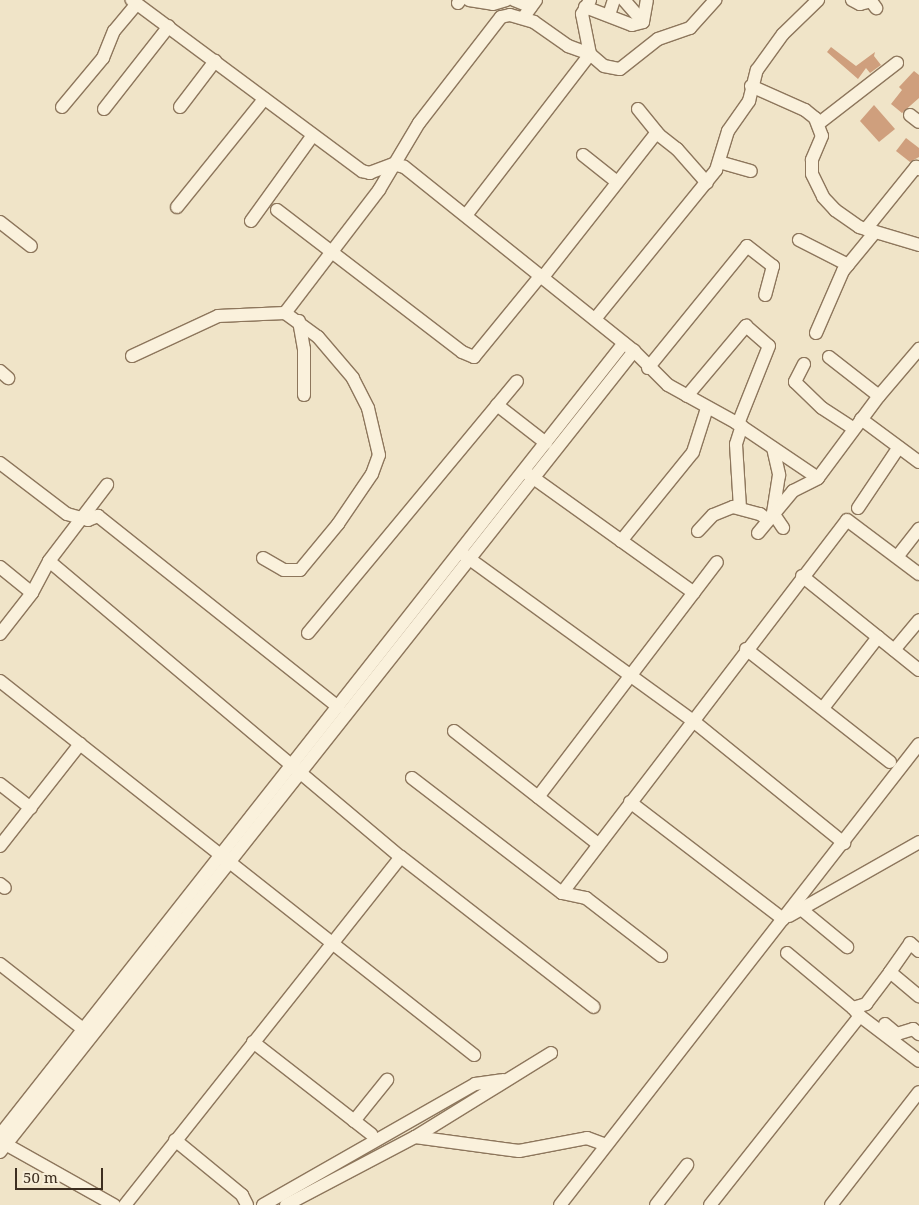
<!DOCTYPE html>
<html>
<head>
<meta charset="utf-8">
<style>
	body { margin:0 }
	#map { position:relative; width:919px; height:1205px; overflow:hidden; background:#f0e4c8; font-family:"Noto Serif",serif }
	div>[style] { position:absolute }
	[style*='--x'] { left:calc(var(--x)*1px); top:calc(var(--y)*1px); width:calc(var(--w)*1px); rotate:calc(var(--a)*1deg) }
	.building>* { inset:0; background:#cf9f7d }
	.roads { filter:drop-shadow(1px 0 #8d765c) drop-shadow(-1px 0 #8d765c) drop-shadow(0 1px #8d765c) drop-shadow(0 -1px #8d765c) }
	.minor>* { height:12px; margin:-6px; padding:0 6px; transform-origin:6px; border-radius:6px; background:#faf1dc }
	span { translate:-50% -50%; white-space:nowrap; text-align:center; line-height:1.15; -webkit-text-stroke:4px #f7eed8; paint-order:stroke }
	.scale { position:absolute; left:15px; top:1168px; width:88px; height:22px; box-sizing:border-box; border:2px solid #3d2e20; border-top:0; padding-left:6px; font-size:15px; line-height:18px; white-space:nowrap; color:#3d2e20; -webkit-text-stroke:4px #f7eed8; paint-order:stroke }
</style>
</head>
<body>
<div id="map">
	<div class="building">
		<div style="clip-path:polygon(831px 47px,856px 66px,875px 52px,874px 56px,881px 65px,870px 73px,866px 68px,858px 79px,827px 52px)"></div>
		<div style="clip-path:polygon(914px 71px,919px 75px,919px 98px,902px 113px,891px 104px,902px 90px,899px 87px)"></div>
		<div style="clip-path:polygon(874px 105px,895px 129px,879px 142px,860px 121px)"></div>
		<div style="clip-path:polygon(906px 138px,919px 148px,919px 157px,910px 162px,896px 151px)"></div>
	</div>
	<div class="roads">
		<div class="minor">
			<div style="--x:469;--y:0;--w:24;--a:9"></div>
			<div style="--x:493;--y:4;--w:14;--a:-17"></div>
			<div style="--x:514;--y:0;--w:18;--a:22"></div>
			<div style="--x:624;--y:0;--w:29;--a:49"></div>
			<div style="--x:852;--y:0;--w:9;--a:27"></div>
			<div style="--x:860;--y:4;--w:11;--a:-15"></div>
			<div style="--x:871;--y:1;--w:9;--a:54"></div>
			<div style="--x:458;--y:3;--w:4;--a:-56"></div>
			<div style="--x:585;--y:7;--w:50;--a:21"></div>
			<div style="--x:632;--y:25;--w:11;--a:-15"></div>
			<div style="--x:609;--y:15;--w:16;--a:-72"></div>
			<div style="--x:523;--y:18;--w:22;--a:-54"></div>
			<div style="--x:643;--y:22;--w:22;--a:-80"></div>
			<div style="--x:751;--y:86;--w:59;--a:24"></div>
			<div style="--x:805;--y:110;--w:13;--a:39"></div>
			<div style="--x:815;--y:118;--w:19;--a:69"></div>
			<div style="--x:822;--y:136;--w:26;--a:113"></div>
			<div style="--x:812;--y:160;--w:14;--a:90"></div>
			<div style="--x:812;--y:174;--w:25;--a:64"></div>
			<div style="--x:823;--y:197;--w:18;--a:47"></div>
			<div style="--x:835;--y:210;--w:29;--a:35"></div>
			<div style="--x:859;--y:227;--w:63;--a:16.7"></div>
			<div style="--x:62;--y:107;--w:64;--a:-50.1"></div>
			<div style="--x:103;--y:58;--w:29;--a:-68"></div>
			<div style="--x:114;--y:31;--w:35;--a:-50"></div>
			<div style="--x:180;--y:107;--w:58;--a:-52.7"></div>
			<div style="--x:104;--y:109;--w:105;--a:-51.9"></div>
			<div style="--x:638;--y:109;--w:33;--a:51"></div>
			<div style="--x:659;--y:135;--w:23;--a:38"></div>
			<div style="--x:677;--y:149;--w:45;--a:48.6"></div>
			<div style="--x:910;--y:115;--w:11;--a:38"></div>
			<div style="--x:818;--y:124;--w:100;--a:-37.7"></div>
			<div style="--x:583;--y:155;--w:43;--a:38.5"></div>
			<div style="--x:719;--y:162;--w:33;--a:16"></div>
			<div style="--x:177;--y:207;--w:139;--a:-51.1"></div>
			<div style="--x:277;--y:210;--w:233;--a:37.5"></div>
			<div style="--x:462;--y:352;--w:13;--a:23"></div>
			<div style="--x:474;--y:357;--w:106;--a:-50.7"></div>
			<div style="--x:467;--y:214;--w:202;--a:-52.4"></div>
			<div style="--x:590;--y:54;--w:41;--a:-101.3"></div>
			<div style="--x:582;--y:14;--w:16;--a:-60"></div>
			<div style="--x:251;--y:221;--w:106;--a:-54.2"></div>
			<div style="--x:0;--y:222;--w:39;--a:38"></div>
			<div style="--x:866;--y:229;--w:80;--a:-51.1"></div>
			<div style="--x:916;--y:167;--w:4;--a:34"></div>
			<div style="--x:799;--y:240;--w:55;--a:27"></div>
			<div style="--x:543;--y:277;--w:184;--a:-51.8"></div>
			<div style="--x:595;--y:319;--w:192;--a:-50.9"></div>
			<div style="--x:716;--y:170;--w:41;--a:-72.9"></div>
			<div style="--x:728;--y:131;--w:37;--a:-55"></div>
			<div style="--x:749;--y:101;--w:32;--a:-76"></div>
			<div style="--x:757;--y:70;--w:44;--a:-54.2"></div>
			<div style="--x:783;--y:34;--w:49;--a:-44.2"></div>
			<div style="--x:299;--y:321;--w:28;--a:80"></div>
			<div style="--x:304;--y:349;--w:46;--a:90"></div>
			<div style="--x:816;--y:333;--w:68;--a:-66.5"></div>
			<div style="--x:843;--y:271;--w:50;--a:-50.6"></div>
			<div style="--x:634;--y:351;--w:48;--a:45"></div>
			<div style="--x:668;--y:385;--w:77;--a:28.9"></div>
			<div style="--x:735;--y:422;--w:100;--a:34"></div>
			<div style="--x:132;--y:356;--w:95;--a:-24.9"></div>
			<div style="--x:218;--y:316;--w:67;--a:-2.6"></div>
			<div style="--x:285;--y:313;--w:155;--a:-52.6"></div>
			<div style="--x:379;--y:190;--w:78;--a:-59.2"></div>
			<div style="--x:419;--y:123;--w:134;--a:-52.3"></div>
			<div style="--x:501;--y:17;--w:9;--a:-13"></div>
			<div style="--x:510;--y:15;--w:25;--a:16"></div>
			<div style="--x:534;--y:22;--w:42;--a:35.2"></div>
			<div style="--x:568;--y:46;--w:23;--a:20"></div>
			<div style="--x:590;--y:54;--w:18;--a:41"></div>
			<div style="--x:604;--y:66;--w:16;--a:11"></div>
			<div style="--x:620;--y:69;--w:48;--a:-38.3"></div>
			<div style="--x:658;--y:39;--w:34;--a:-19"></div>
			<div style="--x:690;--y:28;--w:38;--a:-48"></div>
			<div style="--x:829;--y:357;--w:63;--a:38"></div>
			<div style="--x:804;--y:364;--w:20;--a:117"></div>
			<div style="--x:795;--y:382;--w:37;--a:44"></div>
			<div style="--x:822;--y:408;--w:38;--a:33"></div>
			<div style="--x:648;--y:368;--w:157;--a:-50.9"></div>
			<div style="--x:747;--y:246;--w:33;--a:38"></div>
			<div style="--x:773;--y:266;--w:30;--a:105"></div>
			<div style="--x:0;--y:371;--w:11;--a:41"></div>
			<div style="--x:687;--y:396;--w:92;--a:-49.9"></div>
			<div style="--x:746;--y:326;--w:30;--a:41"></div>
			<div style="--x:769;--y:346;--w:84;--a:111.7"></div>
			<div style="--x:497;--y:405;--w:62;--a:37.8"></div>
			<div style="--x:861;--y:419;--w:72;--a:36.6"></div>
			<div style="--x:773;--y:448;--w:28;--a:77"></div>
			<div style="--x:779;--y:475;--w:38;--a:99"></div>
			<div style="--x:773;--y:513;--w:18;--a:56"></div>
			<div style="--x:0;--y:463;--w:84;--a:37.3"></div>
			<div style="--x:67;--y:514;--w:22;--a:16"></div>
			<div style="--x:88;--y:520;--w:11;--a:-22"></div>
			<div style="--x:98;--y:516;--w:307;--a:38.5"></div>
			<div style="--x:528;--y:474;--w:204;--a:35.6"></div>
			<div style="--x:740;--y:508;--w:64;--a:-93.6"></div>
			<div style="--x:736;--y:444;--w:19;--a:-72"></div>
			<div style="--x:858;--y:508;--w:73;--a:-56.1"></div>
			<div style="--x:698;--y:531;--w:22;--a:-47"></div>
			<div style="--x:713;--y:515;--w:22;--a:-22"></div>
			<div style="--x:733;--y:507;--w:28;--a:15"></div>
			<div style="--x:760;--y:514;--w:10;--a:37"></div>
			<div style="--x:758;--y:533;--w:55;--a:-50.2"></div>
			<div style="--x:793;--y:491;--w:28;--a:-27"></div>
			<div style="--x:818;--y:478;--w:102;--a:-53.4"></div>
			<div style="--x:879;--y:396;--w:62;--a:-49.6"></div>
			<div style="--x:621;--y:541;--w:114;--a:-51"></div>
			<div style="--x:693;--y:452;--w:46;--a:-72.3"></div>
			<div style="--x:464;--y:555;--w:281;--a:35.9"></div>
			<div style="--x:692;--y:720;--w:196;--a:39"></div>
			<div style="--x:897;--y:557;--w:36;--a:-52"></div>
			<div style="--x:263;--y:558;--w:24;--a:30"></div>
			<div style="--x:284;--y:570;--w:16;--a:0"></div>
			<div style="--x:300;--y:570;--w:60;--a:-50.4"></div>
			<div style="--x:338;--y:524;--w:60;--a:-55.8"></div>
			<div style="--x:372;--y:474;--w:20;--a:-70"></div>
			<div style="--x:379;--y:455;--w:48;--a:-103.2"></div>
			<div style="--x:368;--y:408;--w:34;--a:-117"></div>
			<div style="--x:353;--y:378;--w:54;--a:-130.5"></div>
			<div style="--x:318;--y:337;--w:41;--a:-144"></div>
			<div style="--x:49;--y:561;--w:460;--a:40.1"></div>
			<div style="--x:401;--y:857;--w:244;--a:37.9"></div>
			<div style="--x:0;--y:567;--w:41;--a:39.1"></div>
			<div style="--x:802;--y:576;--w:150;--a:38.8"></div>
			<div style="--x:308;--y:633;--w:327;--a:-50.3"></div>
			<div style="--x:0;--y:634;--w:52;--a:-52"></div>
			<div style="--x:32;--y:593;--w:36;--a:-62"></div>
			<div style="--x:49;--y:561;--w:96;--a:-52.7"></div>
			<div style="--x:746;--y:649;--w:183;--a:38.1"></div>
			<div style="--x:894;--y:650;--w:39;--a:-50"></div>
			<div style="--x:0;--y:681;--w:604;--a:38.27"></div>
			<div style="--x:823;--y:708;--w:90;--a:-52.2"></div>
			<div style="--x:454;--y:731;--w:183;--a:38.1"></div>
			<div style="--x:412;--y:778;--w:189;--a:37.5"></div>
			<div style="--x:562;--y:893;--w:469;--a:-52.6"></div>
			<div style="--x:847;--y:520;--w:90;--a:36.9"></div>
			<div style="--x:0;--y:784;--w:39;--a:38"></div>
			<div style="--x:538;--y:797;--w:295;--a:-52.7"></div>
			<div style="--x:630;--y:802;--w:193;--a:37.4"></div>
			<div style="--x:0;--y:846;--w:130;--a:-51.9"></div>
			<div style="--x:0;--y:884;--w:6;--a:39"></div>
			<div style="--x:562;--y:893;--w:25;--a:12"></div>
			<div style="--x:586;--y:898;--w:95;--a:37.7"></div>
			<div style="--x:801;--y:909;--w:60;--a:39.6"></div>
			<div style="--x:789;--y:916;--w:150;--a:-29.6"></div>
			<div style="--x:787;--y:953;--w:86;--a:39.8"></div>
			<div style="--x:0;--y:964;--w:105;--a:38.1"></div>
			<div style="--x:890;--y:972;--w:35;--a:-55"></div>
			<div style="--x:910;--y:943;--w:12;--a:42"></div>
			<div style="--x:860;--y:1016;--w:11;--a:-131"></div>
			<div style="--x:853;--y:1008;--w:14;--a:-17"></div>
			<div style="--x:866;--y:1004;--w:40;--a:-53"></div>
			<div style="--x:890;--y:972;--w:38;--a:40"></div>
			<div style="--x:885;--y:1024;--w:16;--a:40"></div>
			<div style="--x:897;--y:1034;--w:17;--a:-17"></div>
			<div style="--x:913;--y:1029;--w:8;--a:40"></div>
			<div style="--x:253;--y:1042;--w:150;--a:37.9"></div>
			<div style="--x:551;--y:1053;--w:160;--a:148.3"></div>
			<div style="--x:415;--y:1137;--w:105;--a:7.7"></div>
			<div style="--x:519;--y:1151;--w:69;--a:-10.8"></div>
			<div style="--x:587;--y:1138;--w:20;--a:20"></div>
			<div style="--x:354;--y:1121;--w:53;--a:-51.2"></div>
			<div style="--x:0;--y:1135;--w:1008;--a:-51.77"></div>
			<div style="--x:175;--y:1140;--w:87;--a:39.4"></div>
			<div style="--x:242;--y:1195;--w:11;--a:63"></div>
			<div style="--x:0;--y:1141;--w:131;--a:29.3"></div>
			<div style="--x:0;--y:1152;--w:1022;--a:-51.64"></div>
			<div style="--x:634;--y:351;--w:295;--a:-141.3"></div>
			<div style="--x:404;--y:167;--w:11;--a:-165"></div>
			<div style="--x:393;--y:164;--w:25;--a:159"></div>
			<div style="--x:370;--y:173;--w:8;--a:-166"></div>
			<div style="--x:362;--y:171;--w:287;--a:-143.4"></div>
			<div style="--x:125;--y:1205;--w:444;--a:-51.6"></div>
			<div style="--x:263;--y:1205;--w:244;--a:-29.7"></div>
			<div style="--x:475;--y:1084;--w:28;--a:-8"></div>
			<div style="--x:286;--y:1205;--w:146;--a:-27.8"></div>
			<div style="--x:560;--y:1205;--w:584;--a:-52.09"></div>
			<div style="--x:656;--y:1205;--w:51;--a:-52.2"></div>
			<div style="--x:710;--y:1205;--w:241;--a:-51.6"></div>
			<div style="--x:860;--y:1016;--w:74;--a:37.3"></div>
			<div style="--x:831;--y:1205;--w:143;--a:-52.1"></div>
		</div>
	</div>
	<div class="scale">50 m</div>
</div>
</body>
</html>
